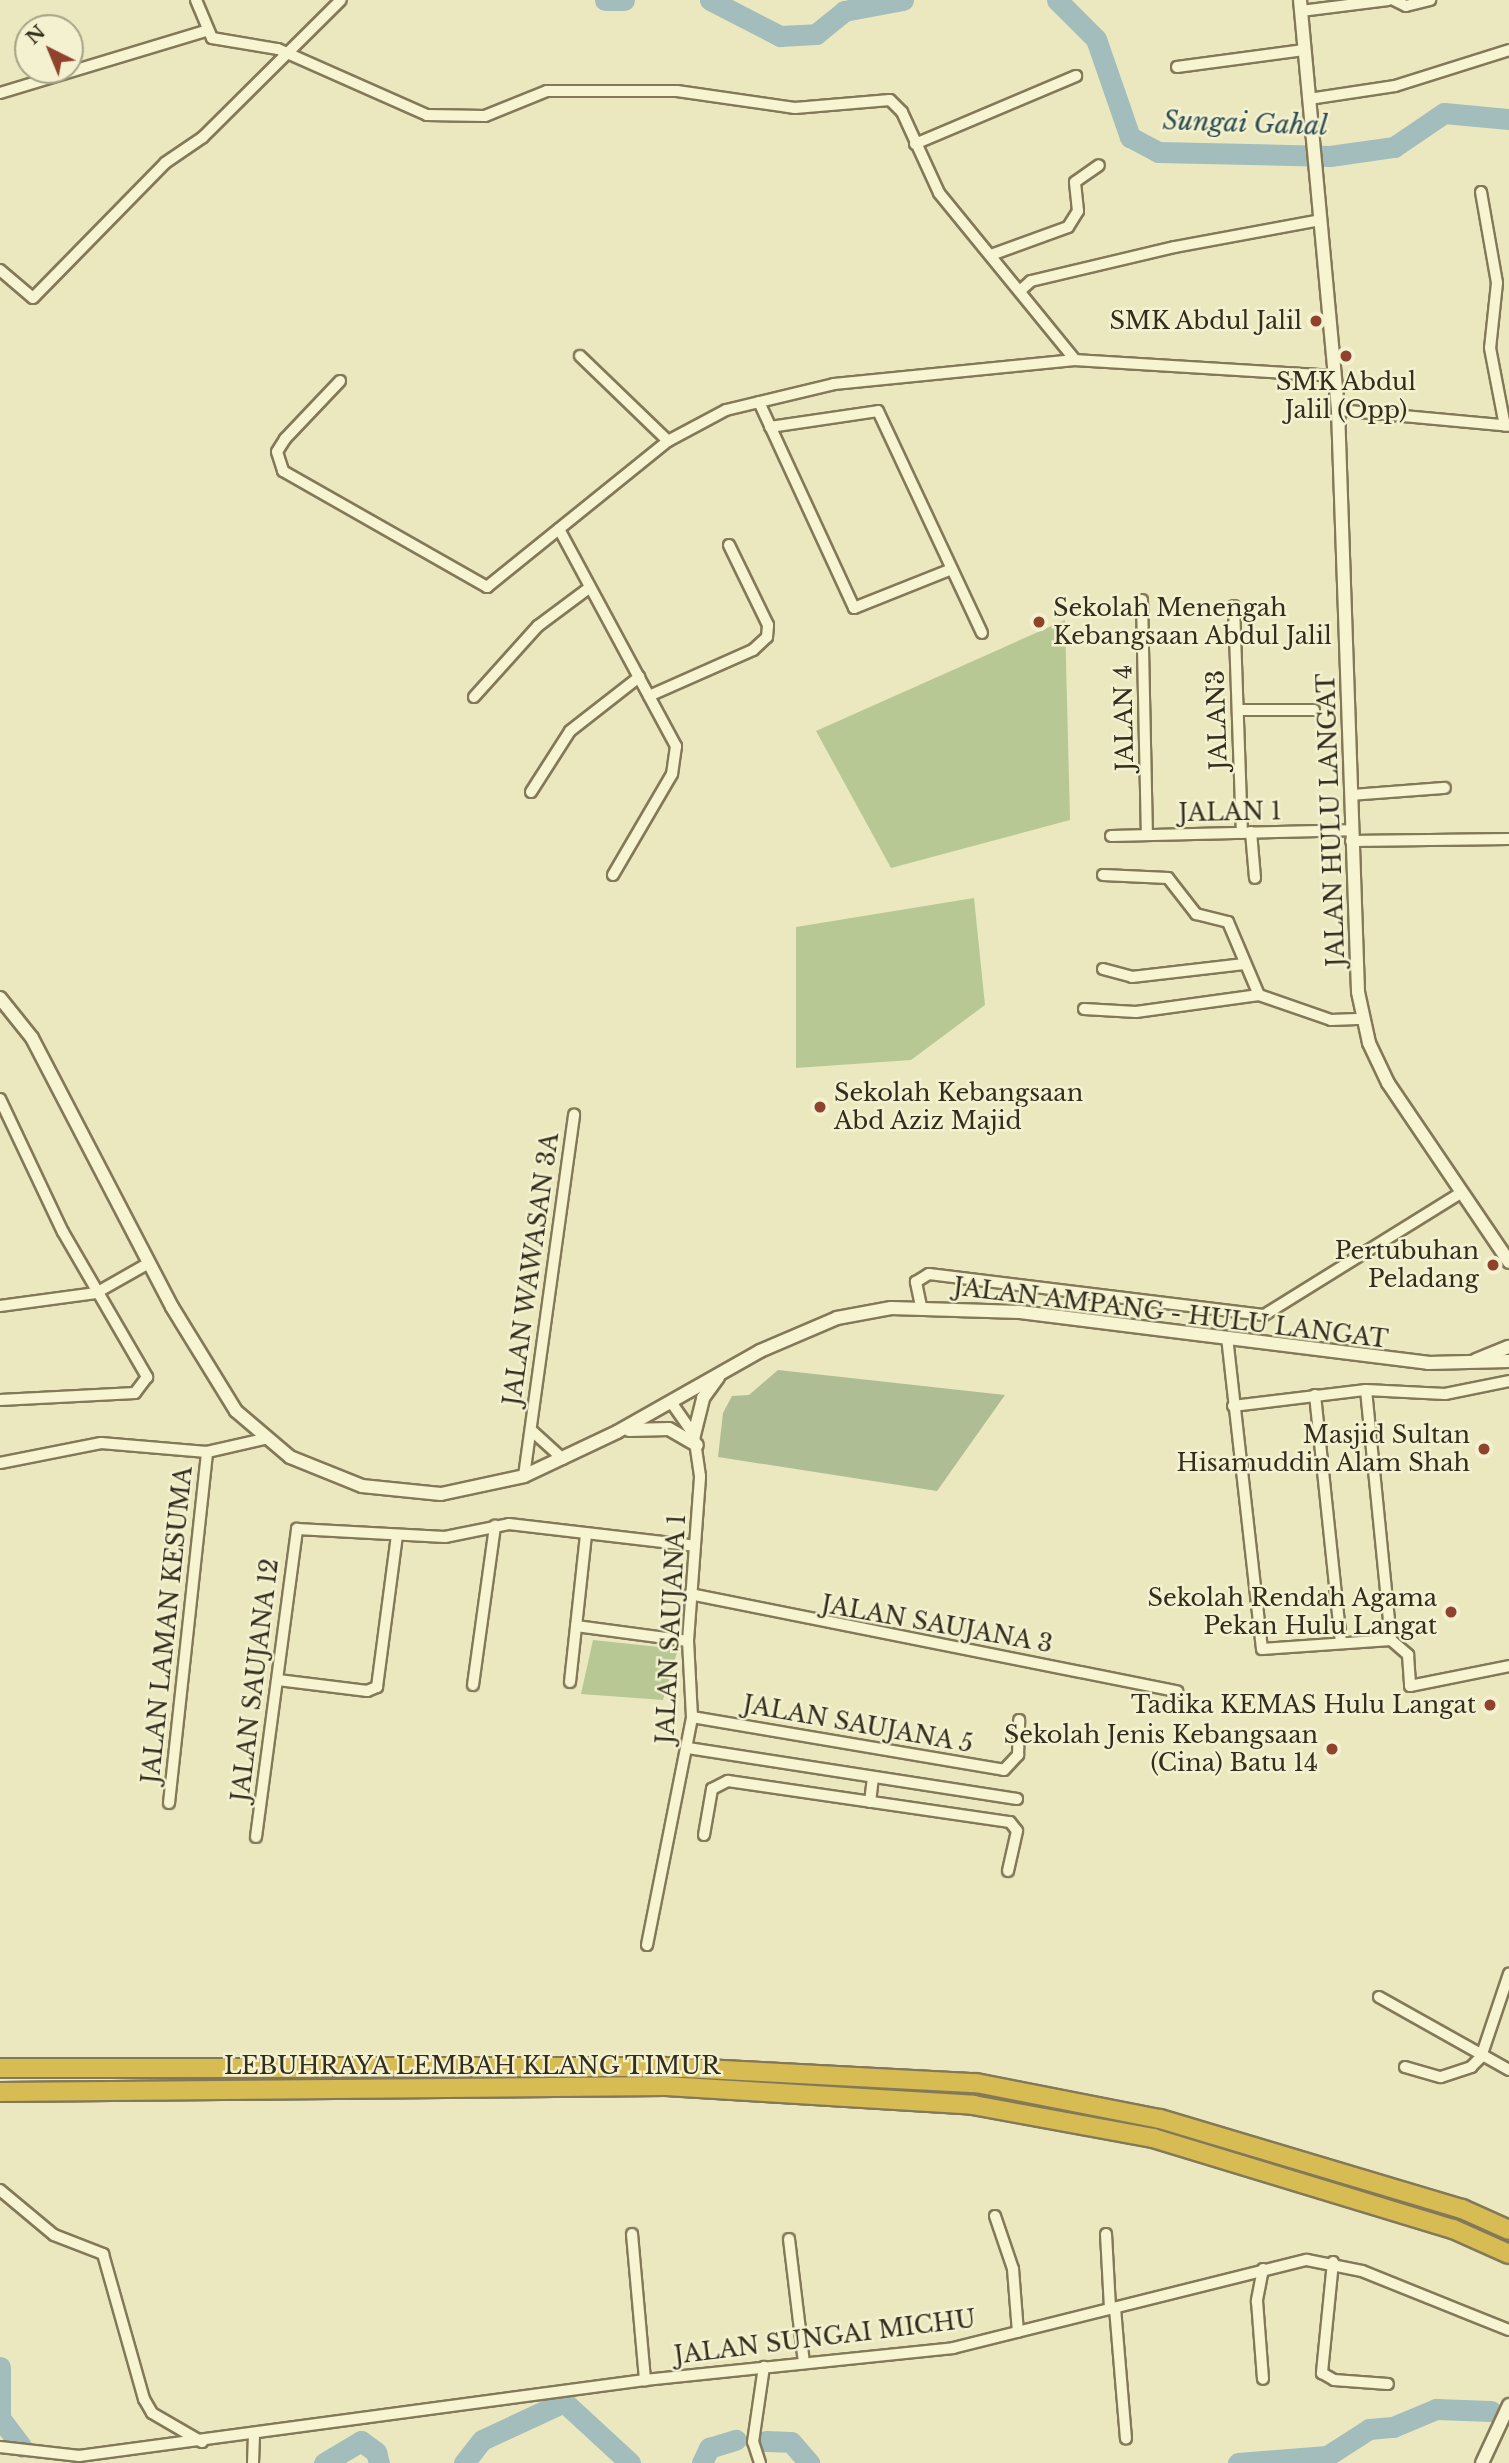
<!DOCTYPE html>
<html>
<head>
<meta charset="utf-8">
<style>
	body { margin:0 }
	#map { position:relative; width:1509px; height:2463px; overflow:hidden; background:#ebe8c0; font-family:"Libre Baskerville",serif }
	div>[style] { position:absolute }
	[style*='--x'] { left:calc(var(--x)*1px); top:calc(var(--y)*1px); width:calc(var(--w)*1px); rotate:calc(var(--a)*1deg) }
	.green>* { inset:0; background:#b7c895 }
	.cemetery>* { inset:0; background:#afbd94 }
	.river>* { height:21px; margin:-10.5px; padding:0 10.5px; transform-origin:10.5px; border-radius:10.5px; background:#a2bdbb }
	.roads { filter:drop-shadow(2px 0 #837959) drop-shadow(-2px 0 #837959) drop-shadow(0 2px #837959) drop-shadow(0 -2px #837959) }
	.minor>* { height:10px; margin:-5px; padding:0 5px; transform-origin:5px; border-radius:5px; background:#f7f4d2 }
	.tertiary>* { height:12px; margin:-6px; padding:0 6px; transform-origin:6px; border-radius:6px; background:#f7f4d2 }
	.motorway>* { height:18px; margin:-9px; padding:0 9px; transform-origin:9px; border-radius:9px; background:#d7bb53 }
	.dots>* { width:19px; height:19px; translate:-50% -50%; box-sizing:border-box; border:4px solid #f3f1cf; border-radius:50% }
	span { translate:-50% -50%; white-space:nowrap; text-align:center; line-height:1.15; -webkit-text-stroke:5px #f3f1cf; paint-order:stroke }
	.poi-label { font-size:24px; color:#332d1d }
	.right { translate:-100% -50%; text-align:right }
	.left { translate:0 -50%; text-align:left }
	.street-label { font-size:24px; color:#332d1d }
	.water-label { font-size:26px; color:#2c4c52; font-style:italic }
	.north { position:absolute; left:14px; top:14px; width:70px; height:70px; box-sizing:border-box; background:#f3f1cf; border:2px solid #a6a388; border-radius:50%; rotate:317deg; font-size:19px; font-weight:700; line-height:28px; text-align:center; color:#332d1d }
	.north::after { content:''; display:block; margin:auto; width:24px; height:32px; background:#8f422c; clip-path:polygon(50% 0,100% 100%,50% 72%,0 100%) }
</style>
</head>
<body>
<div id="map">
	<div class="green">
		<div style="clip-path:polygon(1065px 620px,1070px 820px,891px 868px,816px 731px)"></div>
		<div style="clip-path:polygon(974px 898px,985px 1005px,911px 1060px,796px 1068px,796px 927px)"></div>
		<div style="clip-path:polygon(593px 1640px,678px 1649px,663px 1700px,581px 1694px)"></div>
	</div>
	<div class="cemetery">
		<div style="clip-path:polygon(778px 1370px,1005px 1395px,937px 1491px,718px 1457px,723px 1413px,732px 1396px,749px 1395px)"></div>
	</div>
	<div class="river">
		<div style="--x:605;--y:0;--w:19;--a:0"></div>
		<div style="--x:710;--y:0;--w:79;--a:27.2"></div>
		<div style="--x:780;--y:36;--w:36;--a:-3"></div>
		<div style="--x:816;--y:34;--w:36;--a:-39"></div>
		<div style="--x:844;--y:11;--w:60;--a:-10.6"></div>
		<div style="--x:1057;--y:0;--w:55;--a:45"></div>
		<div style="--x:1096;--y:39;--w:104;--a:70.9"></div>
		<div style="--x:1130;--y:137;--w:32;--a:28"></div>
		<div style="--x:1158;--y:152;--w:172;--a:1.3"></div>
		<div style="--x:1330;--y:156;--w:65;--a:-8"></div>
		<div style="--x:1394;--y:147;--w:60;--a:-34.2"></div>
		<div style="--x:1444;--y:113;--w:65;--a:5.3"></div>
		<div style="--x:0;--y:2367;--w:46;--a:90"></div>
		<div style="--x:0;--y:2418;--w:36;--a:53"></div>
		<div style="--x:766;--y:2441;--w:25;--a:2"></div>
		<div style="--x:791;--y:2442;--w:28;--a:49"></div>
		<div style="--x:324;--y:2463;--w:43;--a:-30.7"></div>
		<div style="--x:361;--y:2441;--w:19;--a:36"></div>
		<div style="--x:376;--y:2452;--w:11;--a:75"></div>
		<div style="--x:464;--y:2463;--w:29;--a:-52"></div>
		<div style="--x:482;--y:2440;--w:90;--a:-24.9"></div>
		<div style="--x:564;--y:2402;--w:90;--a:42.7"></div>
		<div style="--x:702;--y:2463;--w:17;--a:-65"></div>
		<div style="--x:709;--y:2448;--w:28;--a:-17"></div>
		<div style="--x:1238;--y:2463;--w:89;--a:-4.5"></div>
		<div style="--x:1327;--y:2456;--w:50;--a:-32.7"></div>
		<div style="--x:1369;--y:2429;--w:24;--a:-5"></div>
		<div style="--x:1393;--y:2427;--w:47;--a:-22.7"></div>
		<div style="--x:1436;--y:2409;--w:55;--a:2.1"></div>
	</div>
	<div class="roads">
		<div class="minor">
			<div style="--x:196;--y:0;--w:41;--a:67.2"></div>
			<div style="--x:212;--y:38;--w:67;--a:9.5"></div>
			<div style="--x:278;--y:49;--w:163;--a:23.9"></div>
			<div style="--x:427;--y:115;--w:58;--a:1"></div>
			<div style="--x:485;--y:116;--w:67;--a:-22"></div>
			<div style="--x:547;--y:91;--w:130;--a:0"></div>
			<div style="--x:677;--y:91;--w:119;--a:8.2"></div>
			<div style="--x:795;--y:108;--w:95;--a:-4.8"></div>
			<div style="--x:890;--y:100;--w:17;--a:45"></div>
			<div style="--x:902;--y:112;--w:89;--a:65.4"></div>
			<div style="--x:939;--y:193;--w:215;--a:50.8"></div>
			<div style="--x:1075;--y:360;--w:260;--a:3.5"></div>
			<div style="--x:1394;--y:0;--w:13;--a:27"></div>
			<div style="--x:1406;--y:6;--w:25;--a:-14"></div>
			<div style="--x:1301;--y:11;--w:88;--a:-7.2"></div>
			<div style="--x:1177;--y:67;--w:128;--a:-7.6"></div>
			<div style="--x:0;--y:93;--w:215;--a:-16.8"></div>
			<div style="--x:1309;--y:99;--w:87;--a:-8.6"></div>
			<div style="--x:1395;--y:86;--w:120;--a:-17.5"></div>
			<div style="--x:915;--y:144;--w:175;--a:-22.9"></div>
			<div style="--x:1481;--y:192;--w:92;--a:80"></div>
			<div style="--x:1497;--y:283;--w:65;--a:96.1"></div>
			<div style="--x:1490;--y:348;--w:79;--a:79.1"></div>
			<div style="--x:991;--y:255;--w:82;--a:-20"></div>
			<div style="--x:1068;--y:227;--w:19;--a:-58"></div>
			<div style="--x:1078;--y:211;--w:29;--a:-96"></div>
			<div style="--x:1075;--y:182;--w:29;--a:-35"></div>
			<div style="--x:0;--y:270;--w:43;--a:40.3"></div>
			<div style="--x:33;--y:298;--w:189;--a:-45.6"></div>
			<div style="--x:165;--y:163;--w:46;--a:-34.4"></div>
			<div style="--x:203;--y:137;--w:194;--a:-44.8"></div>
			<div style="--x:1021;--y:290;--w:13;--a:-42"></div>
			<div style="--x:1031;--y:281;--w:148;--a:-13.3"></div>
			<div style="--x:1175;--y:247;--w:148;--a:-10.5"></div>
			<div style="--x:580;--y:356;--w:122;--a:44"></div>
			<div style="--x:340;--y:381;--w:80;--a:133.5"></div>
			<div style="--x:285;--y:439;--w:15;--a:122"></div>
			<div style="--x:277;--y:452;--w:20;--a:72"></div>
			<div style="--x:283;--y:471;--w:235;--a:29.6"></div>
			<div style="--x:487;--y:587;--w:233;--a:-38.9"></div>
			<div style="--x:668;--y:441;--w:66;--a:-28.1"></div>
			<div style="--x:726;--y:410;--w:111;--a:-13.5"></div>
			<div style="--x:834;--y:384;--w:242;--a:-5.7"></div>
			<div style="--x:759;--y:402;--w:227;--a:65.2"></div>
			<div style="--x:854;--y:608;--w:105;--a:-21.7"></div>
			<div style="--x:1338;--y:410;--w:172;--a:5.3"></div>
			<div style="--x:770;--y:427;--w:109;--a:-8.4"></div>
			<div style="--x:878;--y:411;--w:245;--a:64.9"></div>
			<div style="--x:559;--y:529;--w:247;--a:61.7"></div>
			<div style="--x:676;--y:746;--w:28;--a:98"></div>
			<div style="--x:672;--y:774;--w:117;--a:120.3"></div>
			<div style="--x:1142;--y:600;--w:235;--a:88.8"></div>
			<div style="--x:1234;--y:606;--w:227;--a:88"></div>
			<div style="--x:649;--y:696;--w:114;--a:-23.9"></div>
			<div style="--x:753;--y:650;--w:19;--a:-43"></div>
			<div style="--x:767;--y:637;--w:12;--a:-85"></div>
			<div style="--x:768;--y:625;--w:89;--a:-116"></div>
			<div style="--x:474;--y:697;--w:96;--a:-48"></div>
			<div style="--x:538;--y:626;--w:64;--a:-36.7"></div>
			<div style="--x:1238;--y:710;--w:76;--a:0"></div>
			<div style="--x:531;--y:792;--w:72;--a:-57.4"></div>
			<div style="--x:570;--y:731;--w:88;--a:-38"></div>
			<div style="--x:1351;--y:795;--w:94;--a:-4.3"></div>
			<div style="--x:1251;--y:832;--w:46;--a:85"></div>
			<div style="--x:1111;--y:836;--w:239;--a:-1.4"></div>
			<div style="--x:1351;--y:841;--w:158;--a:-0.7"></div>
			<div style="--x:1103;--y:875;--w:65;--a:2.6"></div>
			<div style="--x:1168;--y:878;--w:46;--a:52.1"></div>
			<div style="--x:1196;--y:914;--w:33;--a:14"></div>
			<div style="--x:1228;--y:922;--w:79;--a:67"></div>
			<div style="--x:1103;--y:969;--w:30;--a:15"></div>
			<div style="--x:1132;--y:977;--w:113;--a:-6.6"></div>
			<div style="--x:1084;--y:1009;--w:52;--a:3.3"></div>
			<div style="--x:1136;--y:1012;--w:124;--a:-7.9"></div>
			<div style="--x:1259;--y:995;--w:76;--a:19.1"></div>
			<div style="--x:1331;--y:1020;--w:33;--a:-2"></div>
			<div style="--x:0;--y:1099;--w:147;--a:64.7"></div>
			<div style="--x:63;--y:1232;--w:168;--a:59.9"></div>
			<div style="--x:147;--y:1377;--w:20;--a:127"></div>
			<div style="--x:135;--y:1393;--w:135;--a:177"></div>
			<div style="--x:0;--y:1306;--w:97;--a:-7.7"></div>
			<div style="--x:96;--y:1293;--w:61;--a:-29.5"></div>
			<div style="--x:921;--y:1306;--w:25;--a:-102"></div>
			<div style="--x:916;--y:1282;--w:15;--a:-32"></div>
			<div style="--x:929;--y:1274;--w:337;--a:7"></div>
			<div style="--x:1264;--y:1315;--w:233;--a:-31.8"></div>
			<div style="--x:1227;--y:1337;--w:314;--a:83.6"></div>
			<div style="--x:1262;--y:1649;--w:129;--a:-4"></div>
			<div style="--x:1391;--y:1640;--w:23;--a:41"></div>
			<div style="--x:1408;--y:1655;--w:31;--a:86"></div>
			<div style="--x:1410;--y:1686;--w:101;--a:-11.4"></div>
			<div style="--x:1366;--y:1390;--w:251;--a:84.3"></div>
			<div style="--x:1315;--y:1395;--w:249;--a:84"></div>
			<div style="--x:1233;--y:1406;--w:134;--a:-6.9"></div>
			<div style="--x:1366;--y:1390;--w:79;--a:2.9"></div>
			<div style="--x:1445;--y:1394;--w:65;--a:-11.5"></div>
			<div style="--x:531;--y:1430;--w:43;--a:42.2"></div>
			<div style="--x:0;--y:1463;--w:103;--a:-11.2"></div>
			<div style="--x:101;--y:1443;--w:106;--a:4.9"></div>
			<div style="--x:207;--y:1452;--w:58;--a:-12.8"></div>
			<div style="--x:524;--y:1476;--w:365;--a:-82.1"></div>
			<div style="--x:690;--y:1594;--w:497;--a:11.3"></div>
			<div style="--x:576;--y:1626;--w:113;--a:7.6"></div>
			<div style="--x:278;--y:1680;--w:90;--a:7"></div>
			<div style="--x:367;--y:1691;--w:11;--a:-22"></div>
			<div style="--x:377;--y:1687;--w:153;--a:-82.5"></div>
			<div style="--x:570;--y:1682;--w:149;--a:-83.8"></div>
			<div style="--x:473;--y:1685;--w:161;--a:-82.1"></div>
			<div style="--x:692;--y:1717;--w:316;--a:9.6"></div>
			<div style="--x:1004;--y:1770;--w:21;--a:-47"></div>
			<div style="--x:1018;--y:1755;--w:35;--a:-88"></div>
			<div style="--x:688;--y:1748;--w:333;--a:8.8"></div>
			<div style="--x:870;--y:1802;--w:25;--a:-83"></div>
			<div style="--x:169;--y:1803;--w:353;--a:-83.8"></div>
			<div style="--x:704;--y:1835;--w:47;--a:-80.1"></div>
			<div style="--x:712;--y:1789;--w:18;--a:-27"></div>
			<div style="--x:728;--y:1781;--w:285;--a:8.3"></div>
			<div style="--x:1010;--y:1822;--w:11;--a:52"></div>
			<div style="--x:1017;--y:1831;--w:41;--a:102.7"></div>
			<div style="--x:256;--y:1837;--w:311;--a:-82.4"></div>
			<div style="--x:297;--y:1529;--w:148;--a:3.1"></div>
			<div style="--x:445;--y:1537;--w:65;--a:-11.5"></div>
			<div style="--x:509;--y:1524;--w:187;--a:6.7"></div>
			<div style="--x:647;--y:1945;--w:232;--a:-78.8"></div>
			<div style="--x:692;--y:1717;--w:76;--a:-93"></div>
			<div style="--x:688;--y:1641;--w:165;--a:-85.8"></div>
			<div style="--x:700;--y:1476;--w:41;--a:-98.3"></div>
			<div style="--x:694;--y:1435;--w:40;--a:-124.9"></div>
			<div style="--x:1379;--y:1997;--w:149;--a:29.3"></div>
			<div style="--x:1405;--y:2067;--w:37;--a:16"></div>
			<div style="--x:1441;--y:2077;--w:32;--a:-18"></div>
			<div style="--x:1471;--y:2067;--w:14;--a:-45"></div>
			<div style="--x:1481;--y:2057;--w:88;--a:-71.4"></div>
			<div style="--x:0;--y:2190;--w:70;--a:39.8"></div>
			<div style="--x:54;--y:2235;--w:53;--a:21.2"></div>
			<div style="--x:103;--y:2254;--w:151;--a:74.2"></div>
			<div style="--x:144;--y:2399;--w:16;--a:60"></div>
			<div style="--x:152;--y:2413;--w:58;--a:30.1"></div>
			<div style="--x:995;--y:2216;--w:56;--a:71.2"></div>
			<div style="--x:1013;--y:2269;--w:63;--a:85.5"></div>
			<div style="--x:632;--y:2234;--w:147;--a:84.9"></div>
			<div style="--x:1106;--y:2234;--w:75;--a:86.9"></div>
			<div style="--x:789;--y:2239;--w:125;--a:83.1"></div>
			<div style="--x:1333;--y:2262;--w:112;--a:95.7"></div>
			<div style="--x:1322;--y:2373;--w:14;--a:30"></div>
			<div style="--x:1334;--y:2380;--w:54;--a:4.2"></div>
			<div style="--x:1263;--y:2269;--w:33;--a:101"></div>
			<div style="--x:1257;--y:2301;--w:78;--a:85.6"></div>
			<div style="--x:1115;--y:2308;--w:131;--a:85.2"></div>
			<div style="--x:0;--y:2447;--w:80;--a:6.5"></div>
			<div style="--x:79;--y:2456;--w:571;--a:-7.65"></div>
			<div style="--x:645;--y:2380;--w:310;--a:-5.9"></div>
			<div style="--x:953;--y:2348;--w:365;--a:-14"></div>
			<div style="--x:1307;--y:2260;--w:56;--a:11.3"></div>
			<div style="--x:1362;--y:2271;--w:158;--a:21.9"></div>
			<div style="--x:253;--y:2463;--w:29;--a:-88"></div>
			<div style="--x:760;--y:2463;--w:22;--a:-108"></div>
			<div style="--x:753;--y:2442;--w:76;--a:-81.7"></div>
		</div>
		<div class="tertiary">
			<div style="--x:1300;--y:0;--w:412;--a:84.7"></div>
			<div style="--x:1338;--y:410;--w:582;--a:88.03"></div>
			<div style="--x:1358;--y:992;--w:52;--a:77.8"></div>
			<div style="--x:1369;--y:1043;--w:44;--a:64.6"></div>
			<div style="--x:1388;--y:1083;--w:216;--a:55.9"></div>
			<div style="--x:0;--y:998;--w:51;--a:51.3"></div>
			<div style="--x:32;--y:1038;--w:303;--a:62.5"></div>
			<div style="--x:172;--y:1307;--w:122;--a:58.4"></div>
			<div style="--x:236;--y:1411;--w:71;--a:40.4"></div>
			<div style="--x:290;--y:1457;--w:78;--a:21.9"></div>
			<div style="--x:362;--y:1486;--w:79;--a:5.8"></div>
			<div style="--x:441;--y:1494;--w:85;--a:-12.2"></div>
			<div style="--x:524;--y:1476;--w:103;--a:-25.3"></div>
			<div style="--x:617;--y:1432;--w:164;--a:-29.5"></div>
			<div style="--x:760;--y:1351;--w:84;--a:-23.2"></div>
			<div style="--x:837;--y:1318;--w:55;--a:-10.5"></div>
			<div style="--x:891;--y:1308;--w:129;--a:1.8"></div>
			<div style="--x:1020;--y:1312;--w:411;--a:7.1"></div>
			<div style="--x:1428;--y:1363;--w:81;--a:-1.4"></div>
			<div style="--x:1476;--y:1360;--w:35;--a:-22"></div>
			<div style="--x:629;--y:1430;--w:40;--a:-1.4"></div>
			<div style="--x:669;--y:1429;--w:32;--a:30"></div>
			<div style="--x:694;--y:1435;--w:38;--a:-76"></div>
			<div style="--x:703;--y:1398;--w:26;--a:-54"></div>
			<div style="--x:1482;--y:2463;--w:64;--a:-65"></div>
		</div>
		<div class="motorway">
			<div style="--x:0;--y:2068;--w:666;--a:-0.09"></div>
			<div style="--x:666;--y:2067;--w:310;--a:3"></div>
			<div style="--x:976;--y:2083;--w:187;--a:11.1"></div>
			<div style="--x:1160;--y:2119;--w:315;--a:16.6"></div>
			<div style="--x:1462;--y:2209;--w:51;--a:24.1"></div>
			<div style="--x:0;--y:2092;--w:666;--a:-0.52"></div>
			<div style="--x:666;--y:2086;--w:308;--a:3.5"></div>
			<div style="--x:973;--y:2105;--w:183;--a:10.4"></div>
			<div style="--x:1153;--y:2138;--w:313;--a:16.9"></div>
			<div style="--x:1453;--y:2229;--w:61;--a:24.1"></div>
		</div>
	</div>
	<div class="dots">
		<div style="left:1316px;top:321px;background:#8f422c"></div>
		<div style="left:1346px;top:356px;background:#8f422c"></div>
		<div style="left:1039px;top:622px;background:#8f422c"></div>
		<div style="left:820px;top:1107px;background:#8f422c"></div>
		<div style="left:1493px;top:1265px;background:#8f422c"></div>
		<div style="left:1484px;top:1449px;background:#8f422c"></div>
		<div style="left:1451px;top:1612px;background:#8f422c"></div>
		<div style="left:1490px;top:1705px;background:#8f422c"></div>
		<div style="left:1332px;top:1749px;background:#8f422c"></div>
	</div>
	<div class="poi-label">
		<span class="right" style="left:1302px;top:321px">SMK Abdul Jalil</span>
		<span style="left:1346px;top:396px">SMK Abdul<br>Jalil (Opp)</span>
		<span class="left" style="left:1053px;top:622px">Sekolah Menengah<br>Kebangsaan Abdul Jalil</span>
		<span class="left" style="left:834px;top:1107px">Sekolah Kebangsaan<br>Abd Aziz Majid</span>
		<span class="right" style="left:1479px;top:1265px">Pertubuhan<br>Peladang</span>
		<span class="right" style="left:1470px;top:1449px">Masjid Sultan<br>Hisamuddin Alam Shah</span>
		<span class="right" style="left:1437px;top:1612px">Sekolah Rendah Agama<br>Pekan Hulu Langat</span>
		<span class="right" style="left:1476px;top:1705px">Tadika KEMAS Hulu Langat</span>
		<span class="right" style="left:1318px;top:1749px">Sekolah Jenis Kebangsaan<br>(Cina) Batu 14</span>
	</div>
	<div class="street-label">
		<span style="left:1124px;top:718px;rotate:-91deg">JALAN 4</span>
		<span style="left:1217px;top:720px;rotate:-92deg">JALAN3</span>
		<span style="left:1230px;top:812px;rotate:-1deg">JALAN 1</span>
		<span style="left:1331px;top:820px;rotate:-92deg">JALAN HULU LANGAT</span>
		<span style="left:531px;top:1269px;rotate:-82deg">JALAN WAWASAN 3A</span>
		<span style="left:1171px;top:1313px;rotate:7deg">JALAN AMPANG - HULU LANGAT</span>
		<span style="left:937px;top:1624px;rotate:10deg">JALAN SAUJANA 3</span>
		<span style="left:167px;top:1625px;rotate:-84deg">JALAN LAMAN KESUMA</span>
		<span style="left:671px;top:1629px;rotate:-87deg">JALAN SAUJANA 1</span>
		<span style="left:255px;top:1680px;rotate:-83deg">JALAN SAUJANA 12</span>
		<span style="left:858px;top:1724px;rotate:10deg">JALAN SAUJANA 5</span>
		<span style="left:472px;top:2066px">LEBUHRAYA LEMBAH KLANG TIMUR</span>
		<span style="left:825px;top:2337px;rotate:-7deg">JALAN SUNGAI MICHU</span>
	</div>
	<div class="water-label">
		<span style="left:1245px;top:124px;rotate:2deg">Sungai Gahal</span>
	</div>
	<div class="north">N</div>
</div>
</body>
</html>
